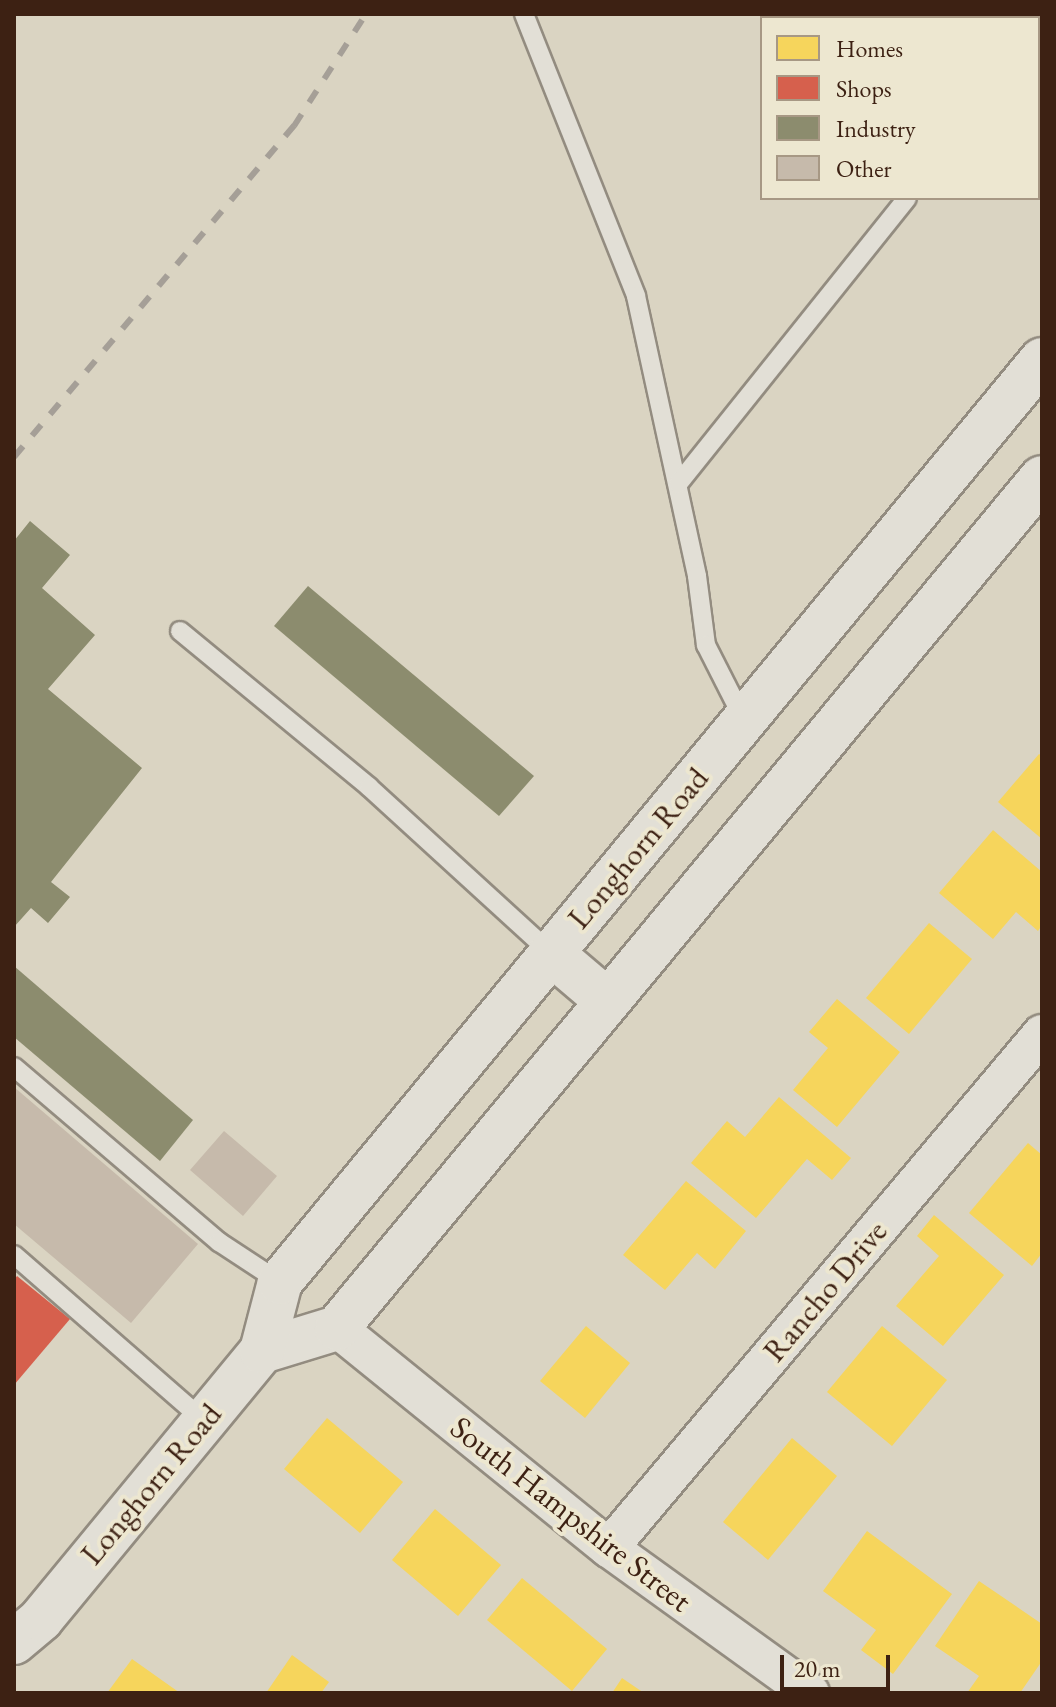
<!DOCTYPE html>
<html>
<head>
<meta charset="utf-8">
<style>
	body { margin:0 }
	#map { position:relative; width:1056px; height:1707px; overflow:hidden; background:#dad4c2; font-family:"EB Garamond",serif }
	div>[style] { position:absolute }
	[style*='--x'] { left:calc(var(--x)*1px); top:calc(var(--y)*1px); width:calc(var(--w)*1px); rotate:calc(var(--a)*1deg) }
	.homes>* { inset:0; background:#f6d55c }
	.shops>* { inset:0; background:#d6604d }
	.industry>* { inset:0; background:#8c8c6e }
	.building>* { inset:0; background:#c6baab }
	.roads { filter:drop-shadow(2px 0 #938c80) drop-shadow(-2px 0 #938c80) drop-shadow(0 2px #938c80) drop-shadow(0 -2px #938c80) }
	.lane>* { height:18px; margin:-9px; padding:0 9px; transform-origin:9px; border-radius:9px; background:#e2dfd6 }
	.street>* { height:38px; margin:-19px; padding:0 19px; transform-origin:19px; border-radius:19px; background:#e2dfd6 }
	.secondary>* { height:44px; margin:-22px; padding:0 22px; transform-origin:22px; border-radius:22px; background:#e2dfd6 }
	.rail>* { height:6px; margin-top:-3px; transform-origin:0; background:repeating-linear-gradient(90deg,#a59f97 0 14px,transparent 0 28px) }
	span { translate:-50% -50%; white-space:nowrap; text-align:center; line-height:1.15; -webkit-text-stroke:8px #ede7d0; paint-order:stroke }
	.street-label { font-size:32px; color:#3d2113 }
	.frame { position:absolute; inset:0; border:16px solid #3d2113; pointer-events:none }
	.legend { position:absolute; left:760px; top:16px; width:280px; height:184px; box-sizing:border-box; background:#ede7d0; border:2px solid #a79884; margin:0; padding:10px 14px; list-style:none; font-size:24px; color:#3d2113 }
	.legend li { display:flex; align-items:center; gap:16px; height:40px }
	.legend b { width:40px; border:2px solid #a79884 }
	.scale { position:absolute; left:780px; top:1655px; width:110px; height:36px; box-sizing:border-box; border:4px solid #3d2113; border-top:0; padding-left:10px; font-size:24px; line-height:28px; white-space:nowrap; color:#3d2113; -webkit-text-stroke:6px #ede7d0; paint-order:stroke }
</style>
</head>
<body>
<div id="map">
	<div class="homes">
		<div style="clip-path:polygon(1039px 754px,1042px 756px,1042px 839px,998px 802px)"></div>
		<div style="clip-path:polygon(993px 830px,1042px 872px,1042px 925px,1038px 931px,1016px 912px,993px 939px,939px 893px)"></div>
		<div style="clip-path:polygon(929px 923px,972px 959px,909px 1034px,866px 998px)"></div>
		<div style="clip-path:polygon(837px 999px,900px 1052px,837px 1127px,793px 1090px,828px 1048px,809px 1032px)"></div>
		<div style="clip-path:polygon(779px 1097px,851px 1158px,832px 1180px,807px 1159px,756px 1218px,691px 1163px,727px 1121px,745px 1137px)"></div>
		<div style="clip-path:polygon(1028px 1143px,1042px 1155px,1042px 1253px,1032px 1266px,969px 1213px)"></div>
		<div style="clip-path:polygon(686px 1181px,746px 1231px,715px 1269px,697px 1253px,665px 1290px,623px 1255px)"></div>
		<div style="clip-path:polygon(934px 1215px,1004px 1275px,943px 1346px,896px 1306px,939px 1256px,917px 1236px)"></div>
		<div style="clip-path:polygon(586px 1326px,630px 1363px,585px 1418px,540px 1381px)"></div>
		<div style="clip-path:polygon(882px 1326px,947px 1380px,892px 1446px,827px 1392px)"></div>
		<div style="clip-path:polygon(327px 1418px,403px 1482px,360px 1533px,284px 1469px)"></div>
		<div style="clip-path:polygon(792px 1438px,837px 1476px,768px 1560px,723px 1522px)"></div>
		<div style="clip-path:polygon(435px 1509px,501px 1565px,458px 1616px,392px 1560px)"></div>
		<div style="clip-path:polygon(867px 1531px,952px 1594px,893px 1674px,861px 1650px,876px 1630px,823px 1591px)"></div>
		<div style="clip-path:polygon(522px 1578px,607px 1649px,572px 1691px,487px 1620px)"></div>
		<div style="clip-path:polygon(979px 1581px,1042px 1624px,1042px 1661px,1020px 1693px,967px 1693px,979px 1676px,935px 1646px)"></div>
		<div style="clip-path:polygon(292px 1655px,329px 1682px,321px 1693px,266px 1693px)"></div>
		<div style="clip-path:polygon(132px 1659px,180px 1693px,107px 1693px)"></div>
		<div style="clip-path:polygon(622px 1678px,644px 1693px,612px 1693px)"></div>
	</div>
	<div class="shops">
		<div style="clip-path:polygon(17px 1276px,70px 1319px,14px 1385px,14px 1280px)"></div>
	</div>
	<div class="industry">
		<div style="clip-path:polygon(30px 521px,70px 555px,42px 588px,95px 635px,48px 689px,142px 768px,51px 882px,70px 897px,48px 923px,31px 908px,14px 927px,14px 541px)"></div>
		<div style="clip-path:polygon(308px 586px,534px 776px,499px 816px,274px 626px)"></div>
		<div style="clip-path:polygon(14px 966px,193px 1120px,160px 1161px,14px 1037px)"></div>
	</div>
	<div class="building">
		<div style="clip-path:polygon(14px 1087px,198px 1244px,131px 1323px,14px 1224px)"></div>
		<div style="clip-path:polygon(224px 1131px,277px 1176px,243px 1216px,190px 1170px)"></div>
	</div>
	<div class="roads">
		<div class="lane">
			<div style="--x:524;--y:14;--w:303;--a:68.3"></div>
			<div style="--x:636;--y:296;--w:287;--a:77.7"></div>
			<div style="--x:697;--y:576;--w:70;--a:82.6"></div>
			<div style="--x:706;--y:645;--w:84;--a:63.1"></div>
			<div style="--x:1038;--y:44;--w:6;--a:-51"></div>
			<div style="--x:678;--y:484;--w:366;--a:-51.3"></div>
			<div style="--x:180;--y:631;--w:245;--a:39.5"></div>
			<div style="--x:369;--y:787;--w:246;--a:42.4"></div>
			<div style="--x:14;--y:1067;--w:270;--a:40.5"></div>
			<div style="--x:219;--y:1242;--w:73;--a:33.3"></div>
			<div style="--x:14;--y:1255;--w:252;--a:41.1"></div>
		</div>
		<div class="street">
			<div style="--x:337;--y:1328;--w:350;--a:39"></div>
			<div style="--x:609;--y:1548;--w:248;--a:35.8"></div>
			<div style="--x:609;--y:1548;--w:672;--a:-49.89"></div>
		</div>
		<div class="secondary">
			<div style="--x:551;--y:953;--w:71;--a:40.4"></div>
			<div style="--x:262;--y:1351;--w:78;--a:-17"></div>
			<div style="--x:337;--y:1328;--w:1104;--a:-50.33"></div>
			<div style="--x:14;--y:1642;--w:35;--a:-40"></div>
			<div style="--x:41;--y:1619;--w:347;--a:-50.5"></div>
			<div style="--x:262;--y:1351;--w:71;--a:-75.4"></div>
			<div style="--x:280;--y:1282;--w:1196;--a:-50.43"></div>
		</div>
	</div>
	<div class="rail">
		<div style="--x:14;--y:457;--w:434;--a:-49.8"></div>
		<div style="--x:294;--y:126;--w:133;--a:-57.3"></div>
	</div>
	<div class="street-label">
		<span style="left:638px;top:848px;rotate:-50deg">Longhorn Road</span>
		<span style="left:825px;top:1291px;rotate:-50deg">Rancho Drive</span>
		<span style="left:151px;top:1484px;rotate:-50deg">Longhorn Road</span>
		<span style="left:571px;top:1514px;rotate:38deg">South Hampshire Street</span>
	</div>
	<div class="frame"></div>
	<ul class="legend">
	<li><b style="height:22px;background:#f6d55c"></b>Homes</li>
	<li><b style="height:22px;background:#d6604d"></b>Shops</li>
	<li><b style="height:22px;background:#8c8c6e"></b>Industry</li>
	<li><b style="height:22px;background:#c6baab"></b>Other</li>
	</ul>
	<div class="scale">20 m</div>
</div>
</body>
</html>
